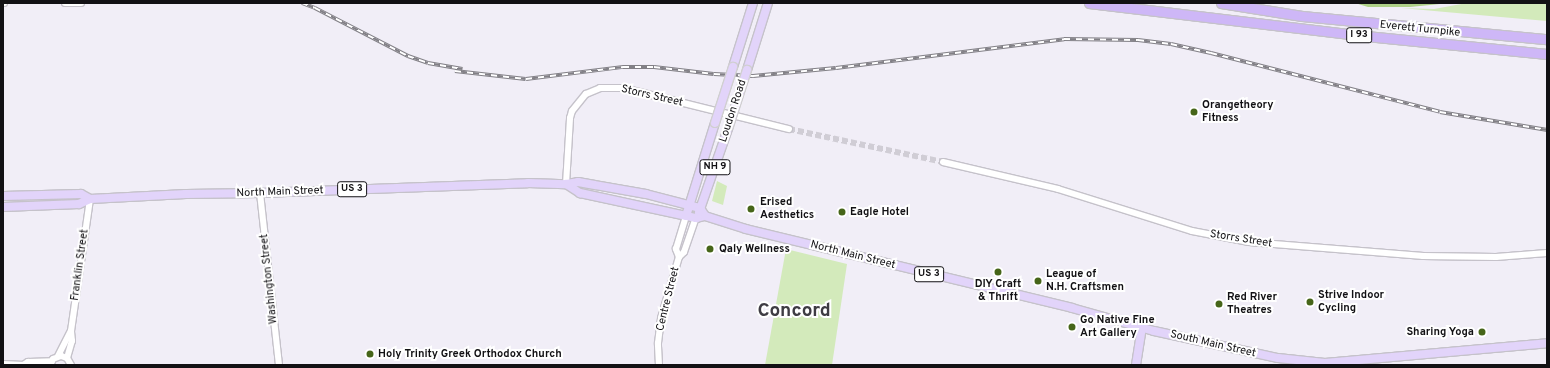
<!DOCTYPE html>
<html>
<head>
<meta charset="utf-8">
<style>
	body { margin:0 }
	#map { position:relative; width:1550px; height:368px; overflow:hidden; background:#f1eef7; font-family:Overpass,sans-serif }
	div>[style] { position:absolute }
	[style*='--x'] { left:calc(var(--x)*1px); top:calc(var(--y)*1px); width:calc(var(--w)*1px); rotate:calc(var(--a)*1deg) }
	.green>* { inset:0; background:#d3eabb }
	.water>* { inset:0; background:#aed087 }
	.tertiary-tunnel>* { height:6px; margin-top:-3px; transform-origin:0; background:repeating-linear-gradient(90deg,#d0cdd5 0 6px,transparent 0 9px) }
	.roads { filter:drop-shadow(1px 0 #c5c2ca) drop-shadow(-1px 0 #c5c2ca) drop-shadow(0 1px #c5c2ca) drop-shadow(0 -1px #c5c2ca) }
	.tertiary>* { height:6px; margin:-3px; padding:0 3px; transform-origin:3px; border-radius:3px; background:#fff }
	.primary>* { height:8px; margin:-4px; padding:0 4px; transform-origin:4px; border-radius:4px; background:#e2d4fa }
	.motorway>* { height:9px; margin:-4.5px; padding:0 4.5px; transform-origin:4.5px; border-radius:4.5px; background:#ceb7f7 }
	.rail>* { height:3.5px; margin-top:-1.75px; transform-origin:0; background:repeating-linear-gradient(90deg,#fff 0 6px,#828086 0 12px); box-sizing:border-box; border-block:1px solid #828086 }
	.bridges { filter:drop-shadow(1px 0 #d0cfd0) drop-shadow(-1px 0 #d0cfd0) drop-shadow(0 1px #d0cfd0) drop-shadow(0 -1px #d0cfd0) }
	.primary-bridge>* { height:8px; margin:-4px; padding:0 4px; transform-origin:4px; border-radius:4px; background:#e2d4fa }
	.dots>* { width:11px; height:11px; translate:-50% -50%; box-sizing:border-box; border:2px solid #fff; border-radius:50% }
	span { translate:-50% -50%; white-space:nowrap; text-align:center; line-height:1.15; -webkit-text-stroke:4px #fff; paint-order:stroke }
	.shield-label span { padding:1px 3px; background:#fff; border:1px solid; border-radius:3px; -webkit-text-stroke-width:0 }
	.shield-label { font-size:10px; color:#121114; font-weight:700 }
	.street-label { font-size:11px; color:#121114 }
	.poi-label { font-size:11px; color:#121114; font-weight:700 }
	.left { translate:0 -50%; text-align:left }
	.right { translate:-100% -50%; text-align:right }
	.town-label { font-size:19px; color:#3e3c43; font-weight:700 }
	.frame { position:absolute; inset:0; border:4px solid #121114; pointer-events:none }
</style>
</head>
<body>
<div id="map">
	<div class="green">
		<div style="clip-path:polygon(1467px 3px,1547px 3px,1547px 21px,1401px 8px,1434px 9px)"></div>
		<div style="clip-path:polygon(717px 181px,727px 186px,723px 205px,712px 201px)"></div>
		<div style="clip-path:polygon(786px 249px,847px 264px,832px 365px,765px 365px)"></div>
	</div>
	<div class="water">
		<div style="clip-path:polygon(1355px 3px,1450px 3px,1410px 7px,1368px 7px)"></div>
	</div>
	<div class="tertiary-tunnel">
		<div style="--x:789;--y:129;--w:157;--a:12.1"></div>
	</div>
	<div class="roads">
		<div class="tertiary">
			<div style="--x:3;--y:3;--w:1;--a:0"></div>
			<div style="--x:65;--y:3;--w:16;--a:0"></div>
			<div style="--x:943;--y:162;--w:118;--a:13.2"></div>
			<div style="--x:1058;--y:189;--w:140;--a:17.4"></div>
			<div style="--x:1192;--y:231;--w:58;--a:10.9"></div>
			<div style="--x:1249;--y:242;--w:175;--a:4.6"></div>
			<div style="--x:1423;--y:256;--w:73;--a:0.8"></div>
			<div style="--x:1496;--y:257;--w:51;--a:-4.5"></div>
			<div style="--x:566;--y:184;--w:66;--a:-86.5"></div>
			<div style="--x:570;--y:118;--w:7;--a:-74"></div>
			<div style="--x:572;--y:111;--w:22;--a:-51"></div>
			<div style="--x:586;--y:94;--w:15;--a:-23"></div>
			<div style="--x:600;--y:88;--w:23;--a:0"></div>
			<div style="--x:623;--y:88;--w:171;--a:13.9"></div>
			<div style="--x:260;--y:193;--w:173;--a:83.7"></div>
			<div style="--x:679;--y:257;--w:9;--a:-111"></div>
			<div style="--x:676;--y:249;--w:34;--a:-73"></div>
			<div style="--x:58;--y:356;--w:28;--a:-63"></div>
			<div style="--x:67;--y:358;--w:18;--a:-74"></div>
			<div style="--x:72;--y:341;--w:10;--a:-96"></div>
			<div style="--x:71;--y:331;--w:133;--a:-81.8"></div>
			<div style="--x:3;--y:364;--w:21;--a:3"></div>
			<div style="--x:23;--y:365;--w:6;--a:-31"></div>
			<div style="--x:28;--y:362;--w:24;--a:-2"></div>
			<div style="--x:50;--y:365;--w:7;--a:-63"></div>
			<div style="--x:53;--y:359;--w:9;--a:-21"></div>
			<div style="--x:61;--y:356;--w:6;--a:18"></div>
			<div style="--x:67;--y:358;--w:8;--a:60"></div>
			<div style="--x:659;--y:365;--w:22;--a:-93"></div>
			<div style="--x:658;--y:343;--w:25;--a:-83"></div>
			<div style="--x:661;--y:318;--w:64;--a:-73.6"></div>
			<div style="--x:679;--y:257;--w:7;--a:-45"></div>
			<div style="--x:684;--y:252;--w:36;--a:-71"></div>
		</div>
		<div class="primary">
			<div style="--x:733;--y:67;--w:67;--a:-72.6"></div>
			<div style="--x:747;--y:70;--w:70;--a:-72.6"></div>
			<div style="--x:566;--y:184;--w:17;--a:33"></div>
			<div style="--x:580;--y:193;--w:119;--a:12.2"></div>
			<div style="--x:696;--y:218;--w:9;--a:-13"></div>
			<div style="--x:3;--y:196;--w:78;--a:-1.5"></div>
			<div style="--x:81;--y:194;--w:10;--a:29"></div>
			<div style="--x:3;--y:207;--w:76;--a:-2.3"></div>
			<div style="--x:79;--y:204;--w:12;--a:-24"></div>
			<div style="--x:90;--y:199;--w:96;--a:-3"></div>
			<div style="--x:186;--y:194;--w:74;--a:-0.8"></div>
			<div style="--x:260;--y:193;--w:268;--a:-2.1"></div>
			<div style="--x:528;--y:183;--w:38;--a:2"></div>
			<div style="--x:566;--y:184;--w:12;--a:-9"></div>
			<div style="--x:578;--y:182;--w:69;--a:10"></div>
			<div style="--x:646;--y:194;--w:56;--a:14.5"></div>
			<div style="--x:700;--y:208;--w:9;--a:58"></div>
			<div style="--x:705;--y:216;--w:43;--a:17.6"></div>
			<div style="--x:746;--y:229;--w:335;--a:13.6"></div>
			<div style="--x:1072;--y:308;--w:85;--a:15.7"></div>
			<div style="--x:1154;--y:331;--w:127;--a:12.3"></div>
			<div style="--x:1278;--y:358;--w:47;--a:6.1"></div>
			<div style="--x:1325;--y:363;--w:223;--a:-5.1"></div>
			<div style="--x:699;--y:212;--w:91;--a:-70.8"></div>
			<div style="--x:686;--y:216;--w:97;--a:-72.7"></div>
			<div style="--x:1136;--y:365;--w:38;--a:-81"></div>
		</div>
		<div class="motorway">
			<div style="--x:1089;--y:3;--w:269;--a:6.8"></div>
			<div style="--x:1356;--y:35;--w:192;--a:5.7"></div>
			<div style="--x:1221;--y:3;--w:82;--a:9.1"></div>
			<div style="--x:1302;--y:16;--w:246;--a:5.4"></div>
		</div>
	</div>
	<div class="rail">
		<div style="--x:302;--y:3;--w:14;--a:21"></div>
		<div style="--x:315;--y:8;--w:105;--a:27.3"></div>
		<div style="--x:408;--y:56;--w:21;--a:19"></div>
		<div style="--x:428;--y:63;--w:35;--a:10"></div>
		<div style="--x:455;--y:71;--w:71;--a:6.4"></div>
		<div style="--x:526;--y:79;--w:98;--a:-7.1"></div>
		<div style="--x:623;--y:67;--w:31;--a:0"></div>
		<div style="--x:654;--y:67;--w:60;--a:6.7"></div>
		<div style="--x:714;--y:74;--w:39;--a:3"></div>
		<div style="--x:753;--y:76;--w:83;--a:-5.5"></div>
		<div style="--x:836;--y:68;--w:230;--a:-7.2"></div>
		<div style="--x:1064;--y:39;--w:74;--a:0.8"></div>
		<div style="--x:1138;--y:40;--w:33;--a:7"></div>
		<div style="--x:1171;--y:44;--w:41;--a:12.7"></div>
		<div style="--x:1211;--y:53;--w:236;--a:14.4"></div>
		<div style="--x:1440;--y:112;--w:109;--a:9.5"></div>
	</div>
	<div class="bridges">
		<div class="primary-bridge">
			<div style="--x:715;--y:123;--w:59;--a:-72.2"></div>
			<div style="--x:729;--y:126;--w:59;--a:-72.2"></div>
		</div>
	</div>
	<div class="dots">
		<div style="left:1194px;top:112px;background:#466519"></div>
		<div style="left:751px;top:209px;background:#466519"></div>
		<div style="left:842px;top:212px;background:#466519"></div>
		<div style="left:710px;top:249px;background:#466519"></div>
		<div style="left:998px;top:272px;background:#466519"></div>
		<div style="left:1038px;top:281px;background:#466519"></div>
		<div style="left:1310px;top:302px;background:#466519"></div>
		<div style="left:1219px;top:304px;background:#466519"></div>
		<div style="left:1072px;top:327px;background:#466519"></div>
		<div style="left:1482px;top:332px;background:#466519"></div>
		<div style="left:370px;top:354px;background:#466519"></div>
	</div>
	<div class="shield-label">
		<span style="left:1359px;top:35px">I 93</span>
		<span style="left:715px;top:167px">NH 9</span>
		<span style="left:352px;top:189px">US 3</span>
		<span style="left:929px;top:274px">US 3</span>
	</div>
	<div class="street-label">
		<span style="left:1420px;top:29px;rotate:6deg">Everett Turnpike</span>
		<span style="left:652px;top:96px;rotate:13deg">Storrs Street</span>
		<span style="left:733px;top:111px;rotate:-72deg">Loudon Road</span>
		<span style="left:280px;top:192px;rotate:-2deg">North Main Street</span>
		<span style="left:1241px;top:239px;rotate:9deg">Storrs Street</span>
		<span style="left:853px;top:255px;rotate:14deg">North Main Street</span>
		<span style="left:80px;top:265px;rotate:-82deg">Franklin Street</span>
		<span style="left:269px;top:279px;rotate:-96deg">Washington Street</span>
		<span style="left:668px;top:299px;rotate:-76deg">Centre Street</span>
		<span style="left:1213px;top:344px;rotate:13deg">South Main Street</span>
	</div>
	<div class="poi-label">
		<span class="left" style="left:1202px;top:112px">Orangetheory<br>Fitness</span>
		<span class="left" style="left:760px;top:209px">Erised<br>Aesthetics</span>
		<span class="left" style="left:850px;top:212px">Eagle Hotel</span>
		<span class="left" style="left:719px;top:249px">Qaly Wellness</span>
		<span class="left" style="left:1046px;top:281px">League of<br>N.H. Craftsmen</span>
		<span style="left:998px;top:291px">DIY Craft<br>&amp; Thrift</span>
		<span class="left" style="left:1318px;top:302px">Strive Indoor<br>Cycling</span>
		<span class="left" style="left:1227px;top:304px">Red River<br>Theatres</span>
		<span class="left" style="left:1080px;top:327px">Go Native Fine<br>Art Gallery</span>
		<span class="right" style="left:1474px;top:332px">Sharing Yoga</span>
		<span class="left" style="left:378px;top:354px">Holy Trinity Greek Orthodox Church</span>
	</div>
	<div class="town-label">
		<span style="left:794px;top:312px">Concord</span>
	</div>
	<div class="frame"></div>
</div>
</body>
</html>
